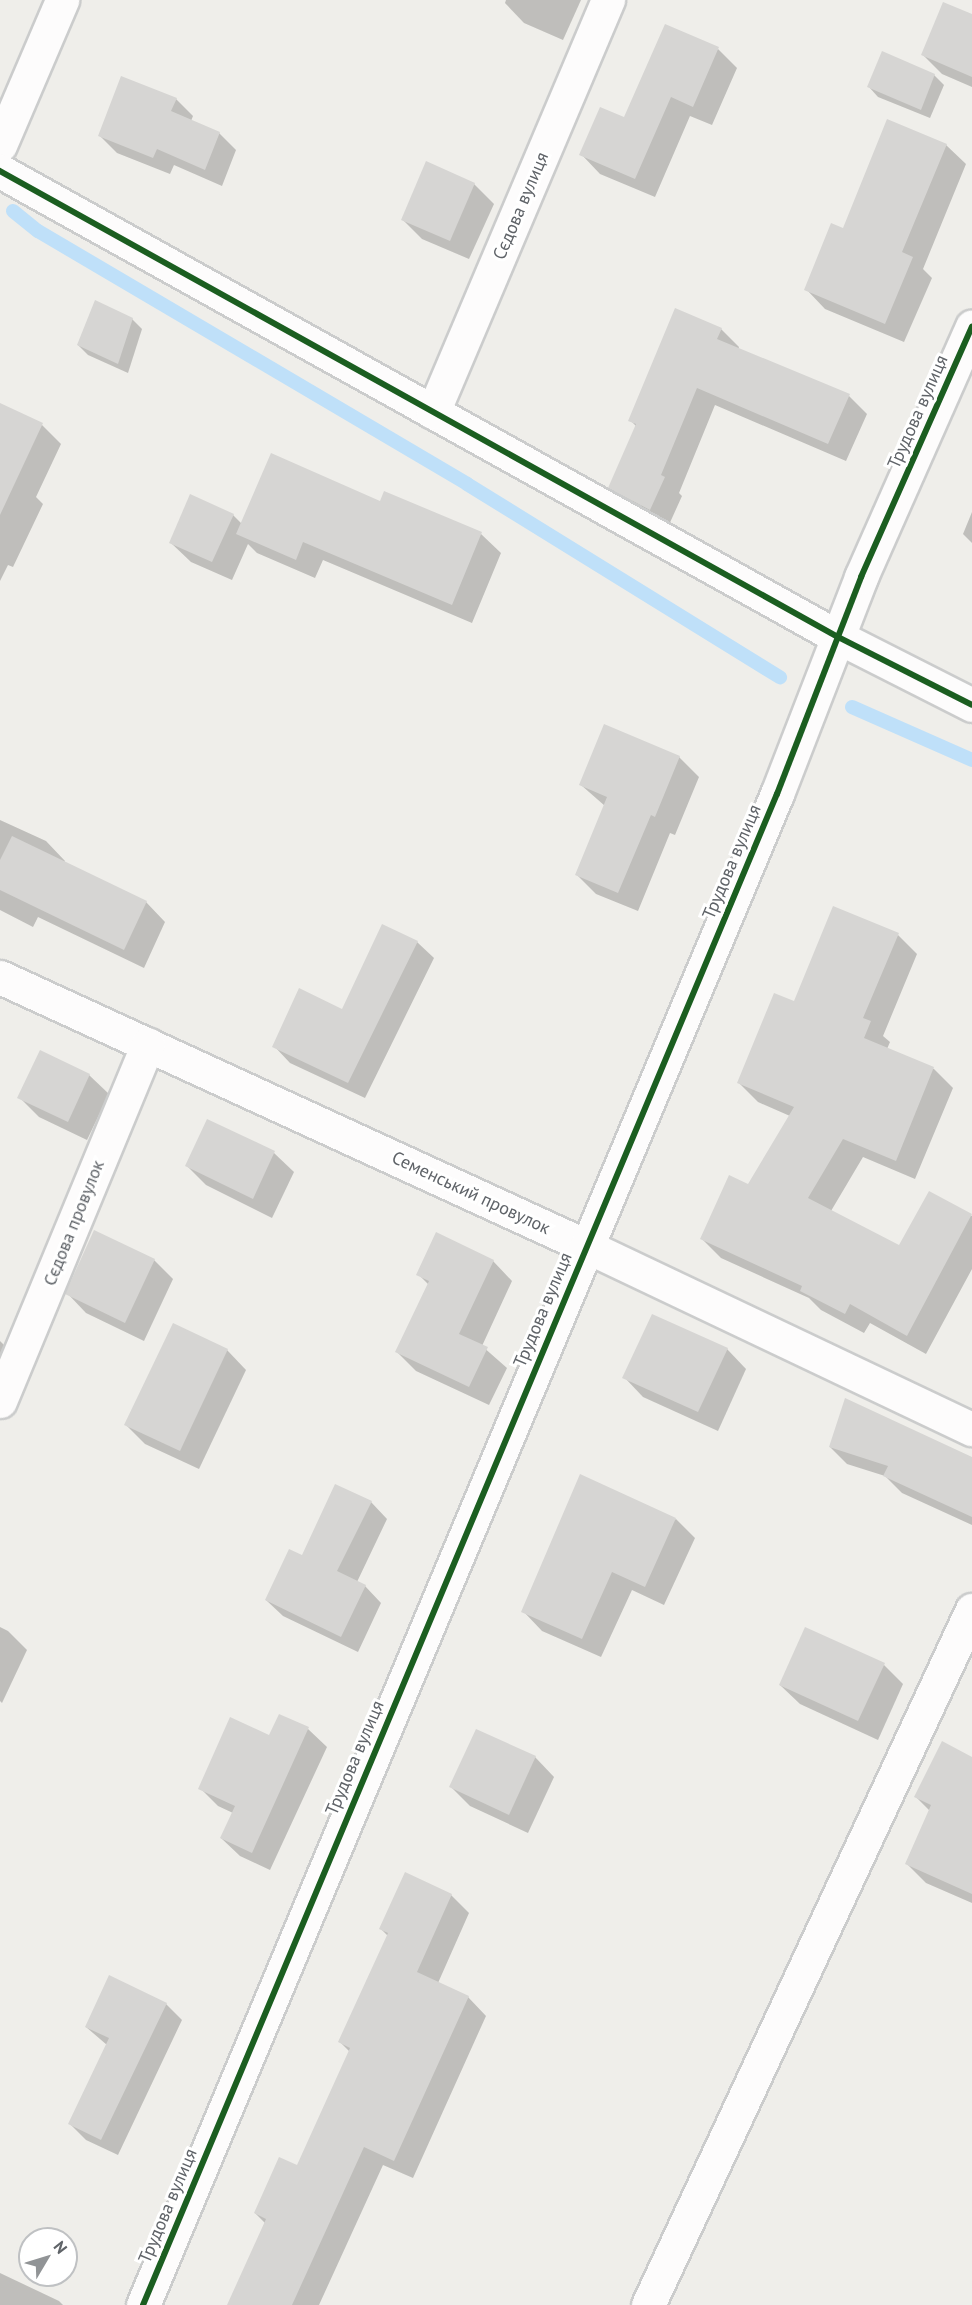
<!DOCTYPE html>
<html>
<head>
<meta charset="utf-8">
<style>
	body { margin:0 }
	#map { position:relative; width:972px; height:2305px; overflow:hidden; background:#efeeea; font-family:"PT Sans",sans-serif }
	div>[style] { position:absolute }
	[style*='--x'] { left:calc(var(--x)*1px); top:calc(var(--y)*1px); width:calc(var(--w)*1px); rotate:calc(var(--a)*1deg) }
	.shadow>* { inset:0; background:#0003 }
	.stream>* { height:14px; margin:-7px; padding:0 7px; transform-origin:7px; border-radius:7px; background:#bfe0f9 }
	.building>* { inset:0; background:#d6d5d3 }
	.roads { filter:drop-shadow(2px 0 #cbcccc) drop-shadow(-2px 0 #cbcccc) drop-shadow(0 2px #cbcccc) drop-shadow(0 -2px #cbcccc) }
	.minor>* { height:33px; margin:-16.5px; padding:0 16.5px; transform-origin:16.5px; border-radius:16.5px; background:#fdfcfc }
	.cycleway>* { height:6px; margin:-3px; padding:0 3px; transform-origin:3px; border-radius:3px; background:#1b5e20 }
	span { translate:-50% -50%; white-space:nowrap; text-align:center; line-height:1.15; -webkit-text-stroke:6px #fff; paint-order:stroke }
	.street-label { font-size:18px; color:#5f6368 }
	.north { position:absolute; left:18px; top:2227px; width:60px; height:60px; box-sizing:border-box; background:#fff; border:2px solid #bfc1c3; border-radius:50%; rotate:52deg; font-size:16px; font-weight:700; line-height:24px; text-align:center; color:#5f6368 }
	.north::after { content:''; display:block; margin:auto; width:21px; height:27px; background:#919496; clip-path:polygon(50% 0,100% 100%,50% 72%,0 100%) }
</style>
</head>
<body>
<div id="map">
	<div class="shadow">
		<div style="clip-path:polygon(506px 0,581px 0,563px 40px,524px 23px,505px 3px)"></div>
		<div style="clip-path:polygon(972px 16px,972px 87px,942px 74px,923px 55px)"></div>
		<div style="clip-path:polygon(718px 49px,737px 68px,712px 125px,690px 116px,655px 197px,600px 174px,581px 154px)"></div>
		<div style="clip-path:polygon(934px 75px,944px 85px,930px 118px,878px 97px,869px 87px)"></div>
		<div style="clip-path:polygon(176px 99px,193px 116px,191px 121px,219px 133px,236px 150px,222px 186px,174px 165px,170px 174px,117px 153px,100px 136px)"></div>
		<div style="clip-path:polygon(946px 145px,966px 164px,923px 269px,932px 278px,904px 342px,825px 309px,806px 289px,843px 229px)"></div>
		<div style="clip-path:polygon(474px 184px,494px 204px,469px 259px,422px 239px,402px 219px)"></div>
		<div style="clip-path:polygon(132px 319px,142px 329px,128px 373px,88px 355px,78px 345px)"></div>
		<div style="clip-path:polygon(721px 329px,739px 347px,738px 350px,849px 396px,867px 414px,846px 461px,715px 405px,679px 493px,682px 496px,668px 527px,628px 505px,610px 487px,637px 427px,630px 420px)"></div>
		<div style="clip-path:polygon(0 405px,42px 425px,61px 444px,36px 497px,43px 504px,13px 567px,8px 565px,0 581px)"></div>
		<div style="clip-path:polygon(381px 503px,481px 534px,501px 553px,472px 623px,323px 560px,315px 578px,257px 553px,248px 544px,232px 580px,191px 562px,171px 543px,233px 515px,242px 524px)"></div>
		<div style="clip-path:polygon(972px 512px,972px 543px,963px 534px)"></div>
		<div style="clip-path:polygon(679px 757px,699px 777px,675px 835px,670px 833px,638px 911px,596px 894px,576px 874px,605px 806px,581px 785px)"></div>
		<div style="clip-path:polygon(0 820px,46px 841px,65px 861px,64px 863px,146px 902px,165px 922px,144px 968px,38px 917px,33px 927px,0 910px)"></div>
		<div style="clip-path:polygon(898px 935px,917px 954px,883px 1036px,890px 1042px,887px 1049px,934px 1069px,953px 1088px,915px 1179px,863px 1157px,831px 1211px,900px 1247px,929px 1193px,972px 1216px,972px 1269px,926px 1354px,870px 1323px,864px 1333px,821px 1310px,809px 1298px,721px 1258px,702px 1239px,749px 1186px,790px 1116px,758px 1102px,739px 1083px,795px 1003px)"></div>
		<div style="clip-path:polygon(417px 942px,434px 958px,365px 1098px,290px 1063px,274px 1046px,343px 1011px)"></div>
		<div style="clip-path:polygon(89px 1075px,109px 1094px,87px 1140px,39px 1117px,19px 1097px)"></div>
		<div style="clip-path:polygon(208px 1121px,274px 1153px,294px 1172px,272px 1218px,206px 1185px,187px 1166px)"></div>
		<div style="clip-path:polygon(154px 1260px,173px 1279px,144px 1341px,86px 1313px,67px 1293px)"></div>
		<div style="clip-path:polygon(493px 1261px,512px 1281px,482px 1346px,507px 1368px,489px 1405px,416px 1371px,397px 1352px,429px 1285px,418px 1274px)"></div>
		<div style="clip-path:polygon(0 1341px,21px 1362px,0 1405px)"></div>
		<div style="clip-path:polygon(727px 1349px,746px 1369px,718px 1431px,643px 1397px,624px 1377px)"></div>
		<div style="clip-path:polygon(227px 1350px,246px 1370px,199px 1469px,145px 1444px,125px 1424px)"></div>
		<div style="clip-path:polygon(830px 1447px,972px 1459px,972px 1525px,902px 1493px,885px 1476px,847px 1464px)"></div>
		<div style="clip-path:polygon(371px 1502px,387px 1519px,357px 1582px,365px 1586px,381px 1603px,358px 1652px,283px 1616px,266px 1600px,303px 1557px)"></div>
		<div style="clip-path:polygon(676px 1519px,695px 1538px,664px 1605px,632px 1590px,601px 1657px,542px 1631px,523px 1611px)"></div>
		<div style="clip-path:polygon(0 1627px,8px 1631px,27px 1650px,2px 1703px,0 1701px)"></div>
		<div style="clip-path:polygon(884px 1665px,903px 1684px,878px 1740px,800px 1704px,780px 1685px)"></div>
		<div style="clip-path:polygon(280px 1716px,308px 1729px,327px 1747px,270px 1870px,240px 1856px,221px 1838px,233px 1813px,218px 1806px,200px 1788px,270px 1737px)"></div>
		<div style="clip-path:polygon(535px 1757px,554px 1777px,528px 1833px,470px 1806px,451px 1787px)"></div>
		<div style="clip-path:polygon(972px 1758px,972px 1903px,926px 1883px,906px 1863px,930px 1811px,916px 1797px)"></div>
		<div style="clip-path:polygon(451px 1895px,469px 1913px,438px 1983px,468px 1997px,486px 2016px,413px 2178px,383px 2165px,319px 2305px,228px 2305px,265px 2223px,255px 2213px,298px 2167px,350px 2052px,340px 2042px,388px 1936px,381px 1929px)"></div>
		<div style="clip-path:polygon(166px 2004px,182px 2020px,118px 2155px,86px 2140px,70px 2124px,107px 2045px,86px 2027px)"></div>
		<div style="clip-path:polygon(0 2273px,59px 2301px,63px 2305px,0 2305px)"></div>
	</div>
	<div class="stream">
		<div style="--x:13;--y:211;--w:32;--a:39"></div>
		<div style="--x:38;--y:231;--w:498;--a:30.5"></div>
		<div style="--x:467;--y:484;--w:368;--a:31.7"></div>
		<div style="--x:852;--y:707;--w:131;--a:23.8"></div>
	</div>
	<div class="building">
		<div style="clip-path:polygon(943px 2px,972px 14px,972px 77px,921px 55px)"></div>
		<div style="clip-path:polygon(665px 24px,719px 47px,693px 107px,671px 97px,635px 179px,579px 155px,600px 107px,624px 117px)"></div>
		<div style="clip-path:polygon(882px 51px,935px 74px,921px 110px,867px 87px)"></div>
		<div style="clip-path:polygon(121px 76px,177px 98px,171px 111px,220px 132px,205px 170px,157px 149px,153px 158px,98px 136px)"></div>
		<div style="clip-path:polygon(887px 119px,947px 144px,902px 252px,913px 257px,885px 324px,804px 290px,831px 223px,843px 228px)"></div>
		<div style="clip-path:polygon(426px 161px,475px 183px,450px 241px,401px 220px)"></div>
		<div style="clip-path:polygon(95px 300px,133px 318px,118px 364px,77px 345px)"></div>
		<div style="clip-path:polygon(675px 308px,722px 328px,717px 339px,850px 394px,828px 444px,697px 388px,661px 475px,665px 477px,650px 510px,608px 488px,636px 424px,628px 421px)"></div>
		<div style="clip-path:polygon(0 403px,43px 423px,0 515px)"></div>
		<div style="clip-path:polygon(271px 453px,380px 501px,384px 491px,482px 532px,452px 605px,303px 542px,296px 560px,236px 534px)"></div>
		<div style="clip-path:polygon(190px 494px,234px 514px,212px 562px,169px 543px)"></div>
		<div style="clip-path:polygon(604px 724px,680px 756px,655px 817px,651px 815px,618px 893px,575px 875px,607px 797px,579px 785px)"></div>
		<div style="clip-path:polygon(12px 836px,147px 901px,124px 950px,0 890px,0 860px)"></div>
		<div style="clip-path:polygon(833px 906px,899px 933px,863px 1018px,871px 1021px,864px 1038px,934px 1067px,896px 1161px,843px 1139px,808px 1198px,899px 1245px,929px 1191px,972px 1214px,907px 1336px,850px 1304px,845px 1314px,800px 1291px,802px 1286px,700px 1239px,729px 1175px,748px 1184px,794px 1107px,737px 1083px,774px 993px,794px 1001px)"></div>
		<div style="clip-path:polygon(382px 924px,418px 941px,348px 1083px,272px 1047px,299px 988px,342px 1009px)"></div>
		<div style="clip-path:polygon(40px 1050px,90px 1074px,68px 1122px,17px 1098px)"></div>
		<div style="clip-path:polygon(207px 1119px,275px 1151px,253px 1199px,185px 1166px)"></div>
		<div style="clip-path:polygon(94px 1230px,155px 1259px,125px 1323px,65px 1294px)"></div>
		<div style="clip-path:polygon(436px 1232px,494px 1260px,459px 1334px,488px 1347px,469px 1387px,395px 1352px,429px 1281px,416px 1275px)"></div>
		<div style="clip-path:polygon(652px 1314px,728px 1348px,698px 1412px,622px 1378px)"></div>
		<div style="clip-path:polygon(173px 1323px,228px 1349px,180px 1451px,124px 1425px)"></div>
		<div style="clip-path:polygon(845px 1398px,972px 1457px,972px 1517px,883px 1476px,888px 1466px,829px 1447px)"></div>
		<div style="clip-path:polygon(580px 1474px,676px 1518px,645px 1587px,612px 1572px,582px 1639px,521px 1612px)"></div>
		<div style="clip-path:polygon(335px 1484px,372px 1501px,337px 1571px,366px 1585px,341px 1637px,265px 1600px,289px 1549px,302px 1555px)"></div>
		<div style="clip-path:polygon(805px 1627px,885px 1663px,858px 1721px,779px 1685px)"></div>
		<div style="clip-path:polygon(279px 1714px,309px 1727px,252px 1853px,220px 1838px,235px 1806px,198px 1789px,230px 1717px,269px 1735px)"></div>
		<div style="clip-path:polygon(476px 1729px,536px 1756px,509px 1815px,449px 1787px)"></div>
		<div style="clip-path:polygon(942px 1741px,972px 1757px,972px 1894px,905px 1864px,931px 1805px,914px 1797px)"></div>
		<div style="clip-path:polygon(405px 1872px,452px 1894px,417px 1972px,469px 1996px,394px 2161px,364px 2147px,292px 2305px,227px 2305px,266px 2219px,254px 2213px,279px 2157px,297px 2165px,350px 2048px,338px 2042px,388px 1933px,379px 1929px)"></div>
		<div style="clip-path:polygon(109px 1975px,167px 2003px,101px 2140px,68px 2124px,109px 2038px,85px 2027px)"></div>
	</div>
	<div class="roads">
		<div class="minor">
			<div style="--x:0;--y:145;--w:158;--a:-66.8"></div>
			<div style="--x:0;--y:171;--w:959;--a:29.08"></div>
			<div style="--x:838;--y:637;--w:150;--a:26.9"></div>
			<div style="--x:433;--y:412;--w:448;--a:-67"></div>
			<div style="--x:0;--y:977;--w:645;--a:24.66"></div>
			<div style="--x:586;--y:1246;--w:427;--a:25.4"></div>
			<div style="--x:0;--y:1401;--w:386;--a:-67.5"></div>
			<div style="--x:143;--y:2305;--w:1639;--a:-67.24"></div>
			<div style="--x:777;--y:794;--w:233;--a:-68.8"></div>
			<div style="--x:861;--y:577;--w:274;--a:-66.1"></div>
			<div style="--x:648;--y:2305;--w:767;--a:-65.01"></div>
		</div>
	</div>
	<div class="cycleway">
		<div style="--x:0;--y:171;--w:959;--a:29.08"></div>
		<div style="--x:838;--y:637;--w:150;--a:26.9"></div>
		<div style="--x:143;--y:2305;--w:1639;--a:-67.24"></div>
		<div style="--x:777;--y:794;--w:233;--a:-68.8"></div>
		<div style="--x:861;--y:577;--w:274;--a:-66.1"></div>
	</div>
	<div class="street-label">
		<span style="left:521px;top:206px;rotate:-67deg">Сєдова вулиця</span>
		<span style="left:918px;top:412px;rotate:-66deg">Трудова вулиця</span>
		<span style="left:732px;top:862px;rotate:-67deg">Трудова вулиця</span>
		<span style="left:471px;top:1193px;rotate:25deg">Семенський провулок</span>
		<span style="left:74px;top:1223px;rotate:-68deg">Сєдова провулок</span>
		<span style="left:543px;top:1310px;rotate:-67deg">Трудова вулиця</span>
		<span style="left:355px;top:1758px;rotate:-67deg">Трудова вулиця</span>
		<span style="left:168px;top:2206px;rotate:-67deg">Трудова вулиця</span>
	</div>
	<div class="north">N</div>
</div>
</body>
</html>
